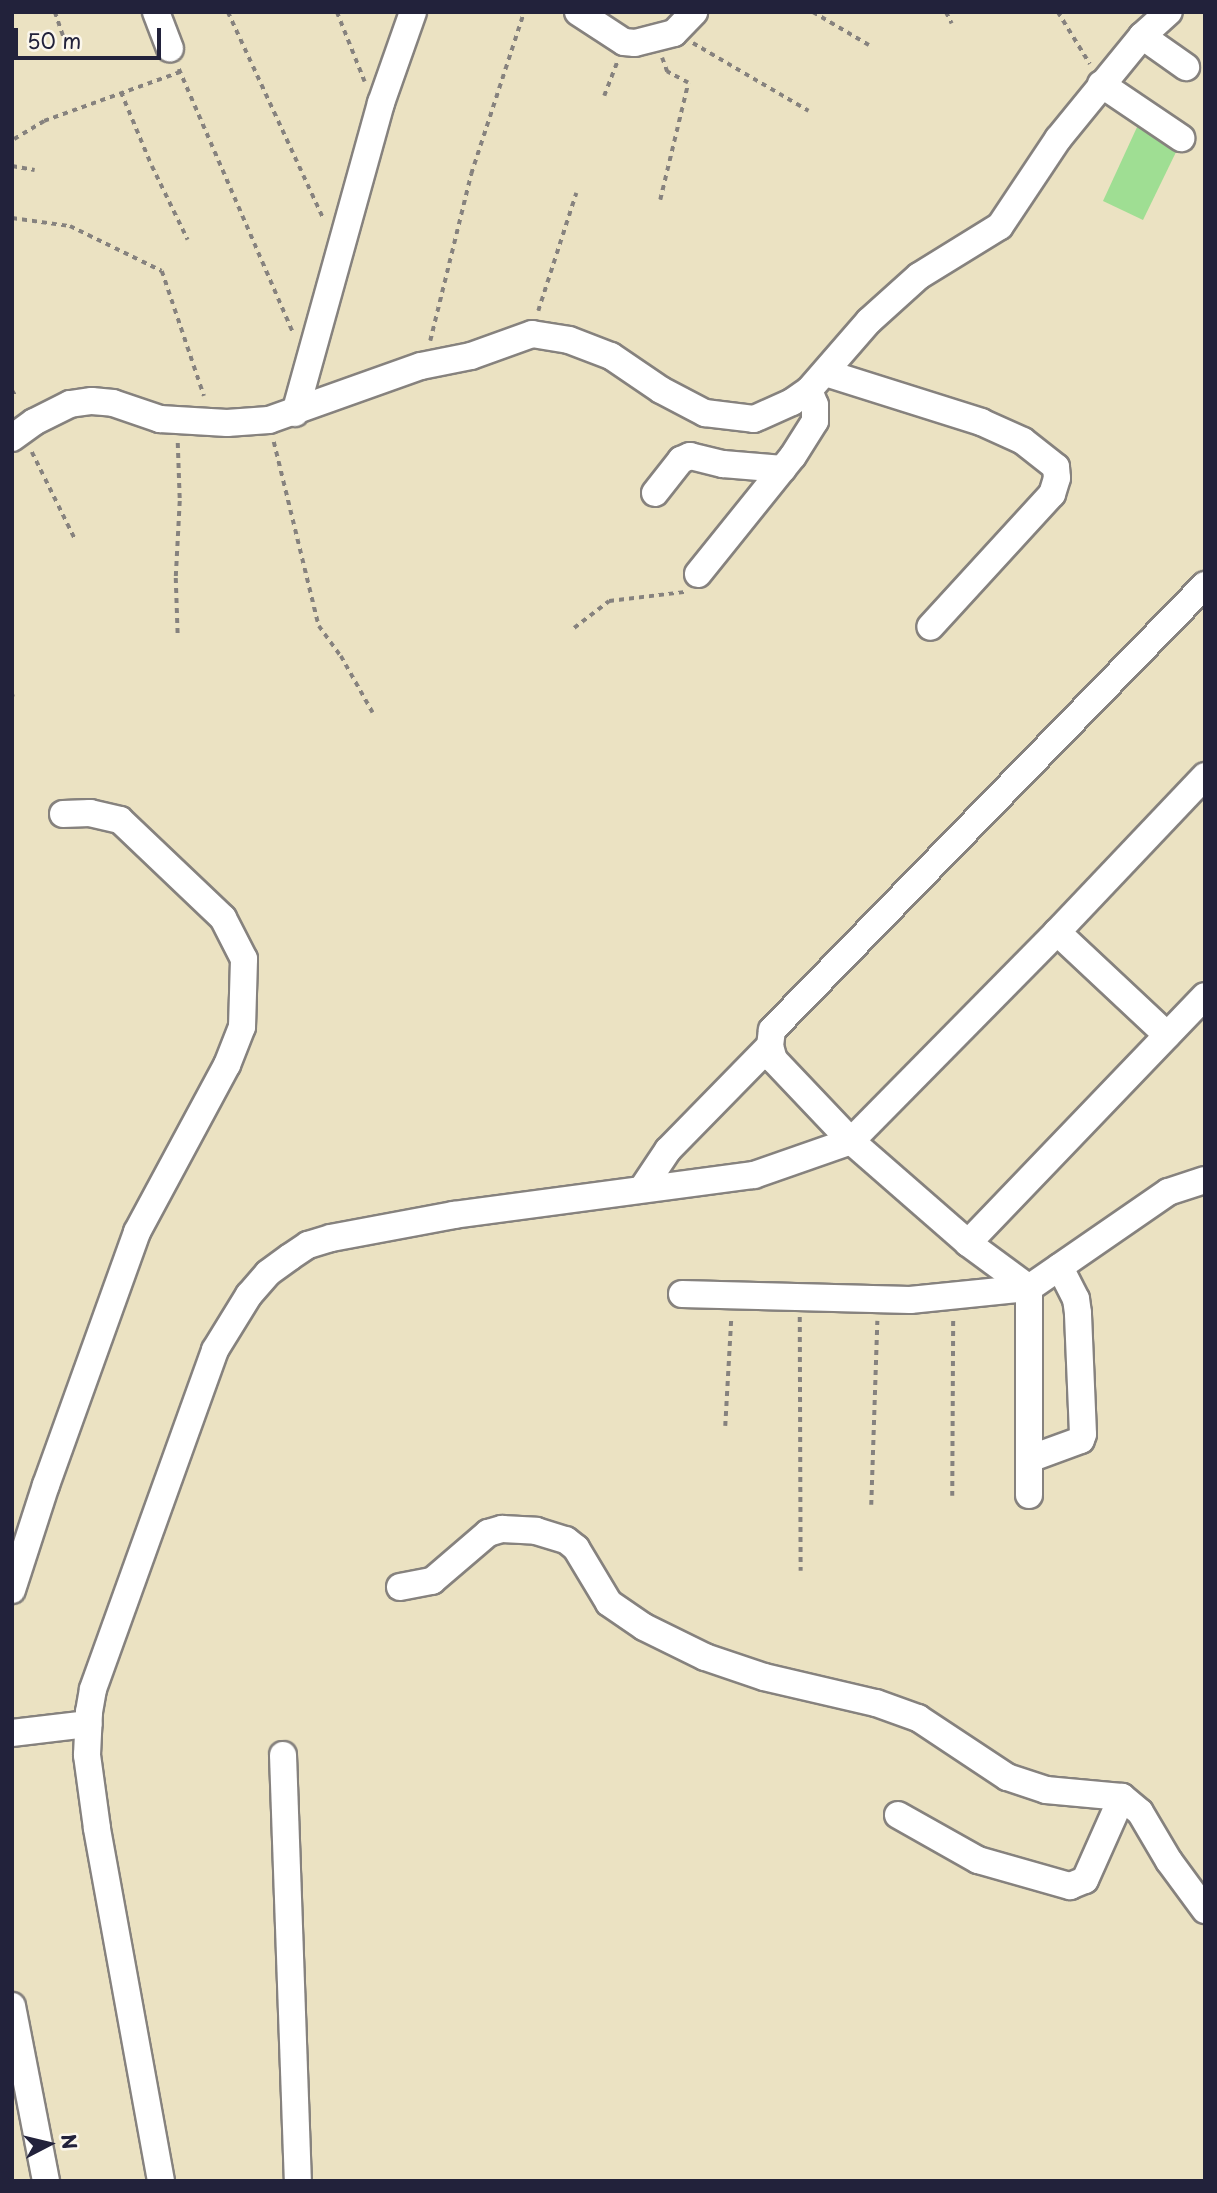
<!DOCTYPE html>
<html>
<head>
<meta charset="utf-8">
<style>
	body { margin:0 }
	#map { position:relative; width:1217px; height:2193px; overflow:hidden; background:#ebe2c2; font-family:"Playpen Sans",sans-serif }
	div>[style] { position:absolute }
	[style*='--x'] { left:calc(var(--x)*1px); top:calc(var(--y)*1px); width:calc(var(--w)*1px); rotate:calc(var(--a)*1deg) }
	.green>* { inset:0; background:#9fde93 }
	.path>* { height:3.5px; margin-top:-1.75px; transform-origin:0; background:repeating-linear-gradient(90deg,#86827e 0 5px,transparent 0 10px) }
	.roads { filter:drop-shadow(2px 0 #86827e) drop-shadow(-2px 0 #86827e) drop-shadow(0 2px #86827e) drop-shadow(0 -2px #86827e) }
	.minor>* { height:26px; margin:-13px; padding:0 13px; transform-origin:13px; border-radius:13px; background:#fff }
	span { translate:-50% -50%; white-space:nowrap; text-align:center; line-height:1.15; -webkit-text-stroke:6px #fbf7ec; paint-order:stroke }
	.frame { position:absolute; inset:0; border:14px solid #22223b; pointer-events:none }
	.north { position:absolute; left:14px; top:2109px; width:70px; height:70px; -webkit-text-stroke:5px #fbf7ec; paint-order:stroke; rotate:83deg; font-size:19px; font-weight:700; line-height:28px; text-align:center; color:#22223b }
	.north::after { content:''; display:block; margin:auto; width:24px; height:32px; background:#22223b; clip-path:polygon(50% 0,100% 100%,50% 72%,0 100%) }
	.scale { position:absolute; left:14px; top:28px; width:147px; height:32px; box-sizing:border-box; border:4px solid #22223b; border-top:0; padding-left:9px; font-size:21px; line-height:24px; white-space:nowrap; color:#22223b; -webkit-text-stroke:5px #fbf7ec; paint-order:stroke }
</style>
</head>
<body>
<div id="map">
	<div class="green">
		<div style="clip-path:polygon(1138px 125px,1178px 148px,1143px 220px,1103px 201px)"></div>
	</div>
	<div class="path">
		<div style="--x:55;--y:12;--w:36;--a:71"></div>
		<div style="--x:228;--y:12;--w:229;--a:65.2"></div>
		<div style="--x:337;--y:12;--w:75;--a:68.2"></div>
		<div style="--x:813;--y:12;--w:65;--a:30.5"></div>
		<div style="--x:946;--y:12;--w:13;--a:63"></div>
		<div style="--x:1058;--y:12;--w:61;--a:58.4"></div>
		<div style="--x:693;--y:43;--w:134;--a:30.4"></div>
		<div style="--x:179;--y:69;--w:287;--a:66.6"></div>
		<div style="--x:121;--y:92;--w:80;--a:67.3"></div>
		<div style="--x:152;--y:166;--w:82;--a:64.1"></div>
		<div style="--x:604;--y:96;--w:36;--a:-69"></div>
		<div style="--x:12;--y:134;--w:25;--a:90"></div>
		<div style="--x:14;--y:139;--w:35;--a:-31"></div>
		<div style="--x:44;--y:121;--w:145;--a:-19.8"></div>
		<div style="--x:12;--y:166;--w:23;--a:10"></div>
		<div style="--x:660;--y:200;--w:120;--a:-76.5"></div>
		<div style="--x:688;--y:83;--w:24;--a:-152"></div>
		<div style="--x:667;--y:72;--w:15;--a:-110"></div>
		<div style="--x:12;--y:218;--w:59;--a:7.9"></div>
		<div style="--x:70;--y:226;--w:102;--a:26.1"></div>
		<div style="--x:162;--y:271;--w:132;--a:71.4"></div>
		<div style="--x:538;--y:311;--w:124;--a:-72.1"></div>
		<div style="--x:430;--y:341;--w:172;--a:-76.2"></div>
		<div style="--x:471;--y:174;--w:170;--a:-71.9"></div>
		<div style="--x:12;--y:390;--w:8;--a:60"></div>
		<div style="--x:274;--y:442;--w:189;--a:76.3"></div>
		<div style="--x:319;--y:626;--w:37;--a:54"></div>
		<div style="--x:341;--y:656;--w:65;--a:60.7"></div>
		<div style="--x:178;--y:443;--w:58;--a:88"></div>
		<div style="--x:180;--y:501;--w:77;--a:93"></div>
		<div style="--x:176;--y:578;--w:60;--a:88.1"></div>
		<div style="--x:32;--y:452;--w:99;--a:63.7"></div>
		<div style="--x:574;--y:628;--w:44;--a:-37.6"></div>
		<div style="--x:609;--y:601;--w:77;--a:-6.8"></div>
		<div style="--x:12;--y:693;--w:4;--a:76"></div>
		<div style="--x:800;--y:1317;--w:254;--a:89.8"></div>
		<div style="--x:725;--y:1426;--w:108;--a:-86.8"></div>
		<div style="--x:952;--y:1496;--w:177;--a:-89.7"></div>
		<div style="--x:871;--y:1505;--w:184;--a:-88.1"></div>
	</div>
	<div class="roads">
		<div class="minor">
			<div style="--x:156;--y:12;--w:39;--a:69"></div>
			<div style="--x:578;--y:12;--w:55;--a:33.1"></div>
			<div style="--x:624;--y:42;--w:11;--a:5"></div>
			<div style="--x:635;--y:43;--w:40;--a:-14.4"></div>
			<div style="--x:674;--y:33;--w:29;--a:-46"></div>
			<div style="--x:1142;--y:36;--w:54;--a:35.2"></div>
			<div style="--x:1101;--y:84;--w:97;--a:34"></div>
			<div style="--x:826;--y:373;--w:163;--a:17.5"></div>
			<div style="--x:981;--y:422;--w:46;--a:24.3"></div>
			<div style="--x:1023;--y:441;--w:42;--a:38.2"></div>
			<div style="--x:1056;--y:467;--w:11;--a:85"></div>
			<div style="--x:1057;--y:478;--w:17;--a:107"></div>
			<div style="--x:1052;--y:494;--w:180;--a:132.5"></div>
			<div style="--x:295;--y:413;--w:322;--a:-74.5"></div>
			<div style="--x:381;--y:103;--w:96;--a:-70.6"></div>
			<div style="--x:12;--y:438;--w:27;--a:-36"></div>
			<div style="--x:34;--y:422;--w:40;--a:-26.6"></div>
			<div style="--x:70;--y:404;--w:22;--a:-8"></div>
			<div style="--x:92;--y:401;--w:21;--a:5"></div>
			<div style="--x:113;--y:403;--w:50;--a:18.8"></div>
			<div style="--x:160;--y:419;--w:67;--a:3.4"></div>
			<div style="--x:227;--y:423;--w:42;--a:-4.1"></div>
			<div style="--x:269;--y:420;--w:161;--a:-19.6"></div>
			<div style="--x:421;--y:366;--w:51;--a:-11.3"></div>
			<div style="--x:471;--y:356;--w:65;--a:-19.8"></div>
			<div style="--x:532;--y:334;--w:37;--a:9"></div>
			<div style="--x:569;--y:340;--w:45;--a:20.9"></div>
			<div style="--x:611;--y:356;--w:60;--a:34.2"></div>
			<div style="--x:661;--y:390;--w:50;--a:27.6"></div>
			<div style="--x:705;--y:413;--w:49;--a:7"></div>
			<div style="--x:754;--y:419;--w:42;--a:-24.1"></div>
			<div style="--x:792;--y:402;--w:21;--a:-35"></div>
			<div style="--x:809;--y:390;--w:91;--a:-49"></div>
			<div style="--x:869;--y:321;--w:67;--a:-42"></div>
			<div style="--x:919;--y:276;--w:95;--a:-31.7"></div>
			<div style="--x:1000;--y:226;--w:105;--a:-56.3"></div>
			<div style="--x:1058;--y:139;--w:133;--a:-50.8"></div>
			<div style="--x:1142;--y:36;--w:36;--a:-42"></div>
			<div style="--x:655;--y:493;--w:42;--a:-51.8"></div>
			<div style="--x:681;--y:460;--w:10;--a:-24"></div>
			<div style="--x:690;--y:456;--w:34;--a:14"></div>
			<div style="--x:723;--y:464;--w:60;--a:4.8"></div>
			<div style="--x:698;--y:574;--w:151;--a:-51.2"></div>
			<div style="--x:793;--y:456;--w:41;--a:-57.8"></div>
			<div style="--x:815;--y:421;--w:16;--a:-90"></div>
			<div style="--x:815;--y:405;--w:16;--a:-112"></div>
			<div style="--x:1057;--y:932;--w:151;--a:43.1"></div>
			<div style="--x:642;--y:1189;--w:47;--a:-56.3"></div>
			<div style="--x:668;--y:1150;--w:146;--a:-45.6"></div>
			<div style="--x:968;--y:1243;--w:342;--a:-46.2"></div>
			<div style="--x:682;--y:1294;--w:228;--a:1.5"></div>
			<div style="--x:910;--y:1300;--w:120;--a:-5.8"></div>
			<div style="--x:1029;--y:1288;--w:169;--a:-34.6"></div>
			<div style="--x:1168;--y:1192;--w:39;--a:-18"></div>
			<div style="--x:1029;--y:1459;--w:55;--a:-20.1"></div>
			<div style="--x:1081;--y:1440;--w:6;--a:-72"></div>
			<div style="--x:1083;--y:1434;--w:121;--a:-92.4"></div>
			<div style="--x:1078;--y:1313;--w:14;--a:-98"></div>
			<div style="--x:1076;--y:1299;--w:36;--a:-117"></div>
			<div style="--x:1029;--y:1495;--w:207;--a:-90"></div>
			<div style="--x:1029;--y:1288;--w:76;--a:-143.6"></div>
			<div style="--x:968;--y:1243;--w:155;--a:-138.9"></div>
			<div style="--x:851;--y:1141;--w:112;--a:-133.5"></div>
			<div style="--x:774;--y:1060;--w:15;--a:-106"></div>
			<div style="--x:770;--y:1046;--w:16;--a:-83"></div>
			<div style="--x:772;--y:1030;--w:621;--a:-45.78"></div>
			<div style="--x:400;--y:1587;--w:33;--a:-11"></div>
			<div style="--x:432;--y:1581;--w:74;--a:-40.6"></div>
			<div style="--x:488;--y:1533;--w:15;--a:-16"></div>
			<div style="--x:502;--y:1529;--w:34;--a:3"></div>
			<div style="--x:536;--y:1531;--w:31;--a:17"></div>
			<div style="--x:566;--y:1540;--w:13;--a:39"></div>
			<div style="--x:576;--y:1548;--w:64;--a:59"></div>
			<div style="--x:609;--y:1603;--w:42;--a:34.4"></div>
			<div style="--x:644;--y:1627;--w:68;--a:26.2"></div>
			<div style="--x:705;--y:1657;--w:62;--a:18.7"></div>
			<div style="--x:764;--y:1677;--w:115;--a:13.1"></div>
			<div style="--x:876;--y:1703;--w:45;--a:19.7"></div>
			<div style="--x:918;--y:1718;--w:107;--a:33.5"></div>
			<div style="--x:1007;--y:1777;--w:41;--a:18.4"></div>
			<div style="--x:1046;--y:1790;--w:76;--a:5.3"></div>
			<div style="--x:1122;--y:1797;--w:23;--a:40"></div>
			<div style="--x:1140;--y:1812;--w:57;--a:59.4"></div>
			<div style="--x:1169;--y:1861;--w:61;--a:53.7"></div>
			<div style="--x:12;--y:1590;--w:110;--a:-72.1"></div>
			<div style="--x:46;--y:1485;--w:269;--a:-70.2"></div>
			<div style="--x:137;--y:1232;--w:190;--a:-61.7"></div>
			<div style="--x:227;--y:1065;--w:41;--a:-68.5"></div>
			<div style="--x:242;--y:1027;--w:68;--a:-88.3"></div>
			<div style="--x:244;--y:959;--w:46;--a:-117.1"></div>
			<div style="--x:223;--y:918;--w:142;--a:-136.4"></div>
			<div style="--x:120;--y:820;--w:31;--a:-167"></div>
			<div style="--x:90;--y:813;--w:27;--a:178"></div>
			<div style="--x:12;--y:1733;--w:77;--a:-6.8"></div>
			<div style="--x:283;--y:1755;--w:426;--a:88"></div>
			<div style="--x:898;--y:1815;--w:92;--a:29.4"></div>
			<div style="--x:978;--y:1860;--w:96;--a:15.8"></div>
			<div style="--x:1070;--y:1886;--w:16;--a:-22"></div>
			<div style="--x:1085;--y:1880;--w:91;--a:-66"></div>
			<div style="--x:12;--y:2006;--w:178;--a:79"></div>
			<div style="--x:161;--y:2181;--w:359;--a:-100.3"></div>
			<div style="--x:97;--y:1828;--w:74;--a:-97.8"></div>
			<div style="--x:87;--y:1755;--w:43;--a:-87.3"></div>
			<div style="--x:89;--y:1712;--w:23;--a:-80"></div>
			<div style="--x:93;--y:1689;--w:360;--a:-70.2"></div>
			<div style="--x:215;--y:1350;--w:65;--a:-58.3"></div>
			<div style="--x:249;--y:1295;--w:29;--a:-49"></div>
			<div style="--x:268;--y:1273;--w:27;--a:-36"></div>
			<div style="--x:290;--y:1257;--w:22;--a:-34"></div>
			<div style="--x:308;--y:1245;--w:24;--a:-17"></div>
			<div style="--x:331;--y:1238;--w:125;--a:-10.6"></div>
			<div style="--x:454;--y:1215;--w:303;--a:-7.6"></div>
			<div style="--x:754;--y:1175;--w:103;--a:-19.3"></div>
			<div style="--x:851;--y:1141;--w:293;--a:-45.4"></div>
			<div style="--x:1057;--y:932;--w:215;--a:-46.5"></div>
		</div>
	</div>
	<div class="frame"></div>
	<div class="north">N</div>
	<div class="scale">50 m</div>
</div>
</body>
</html>
